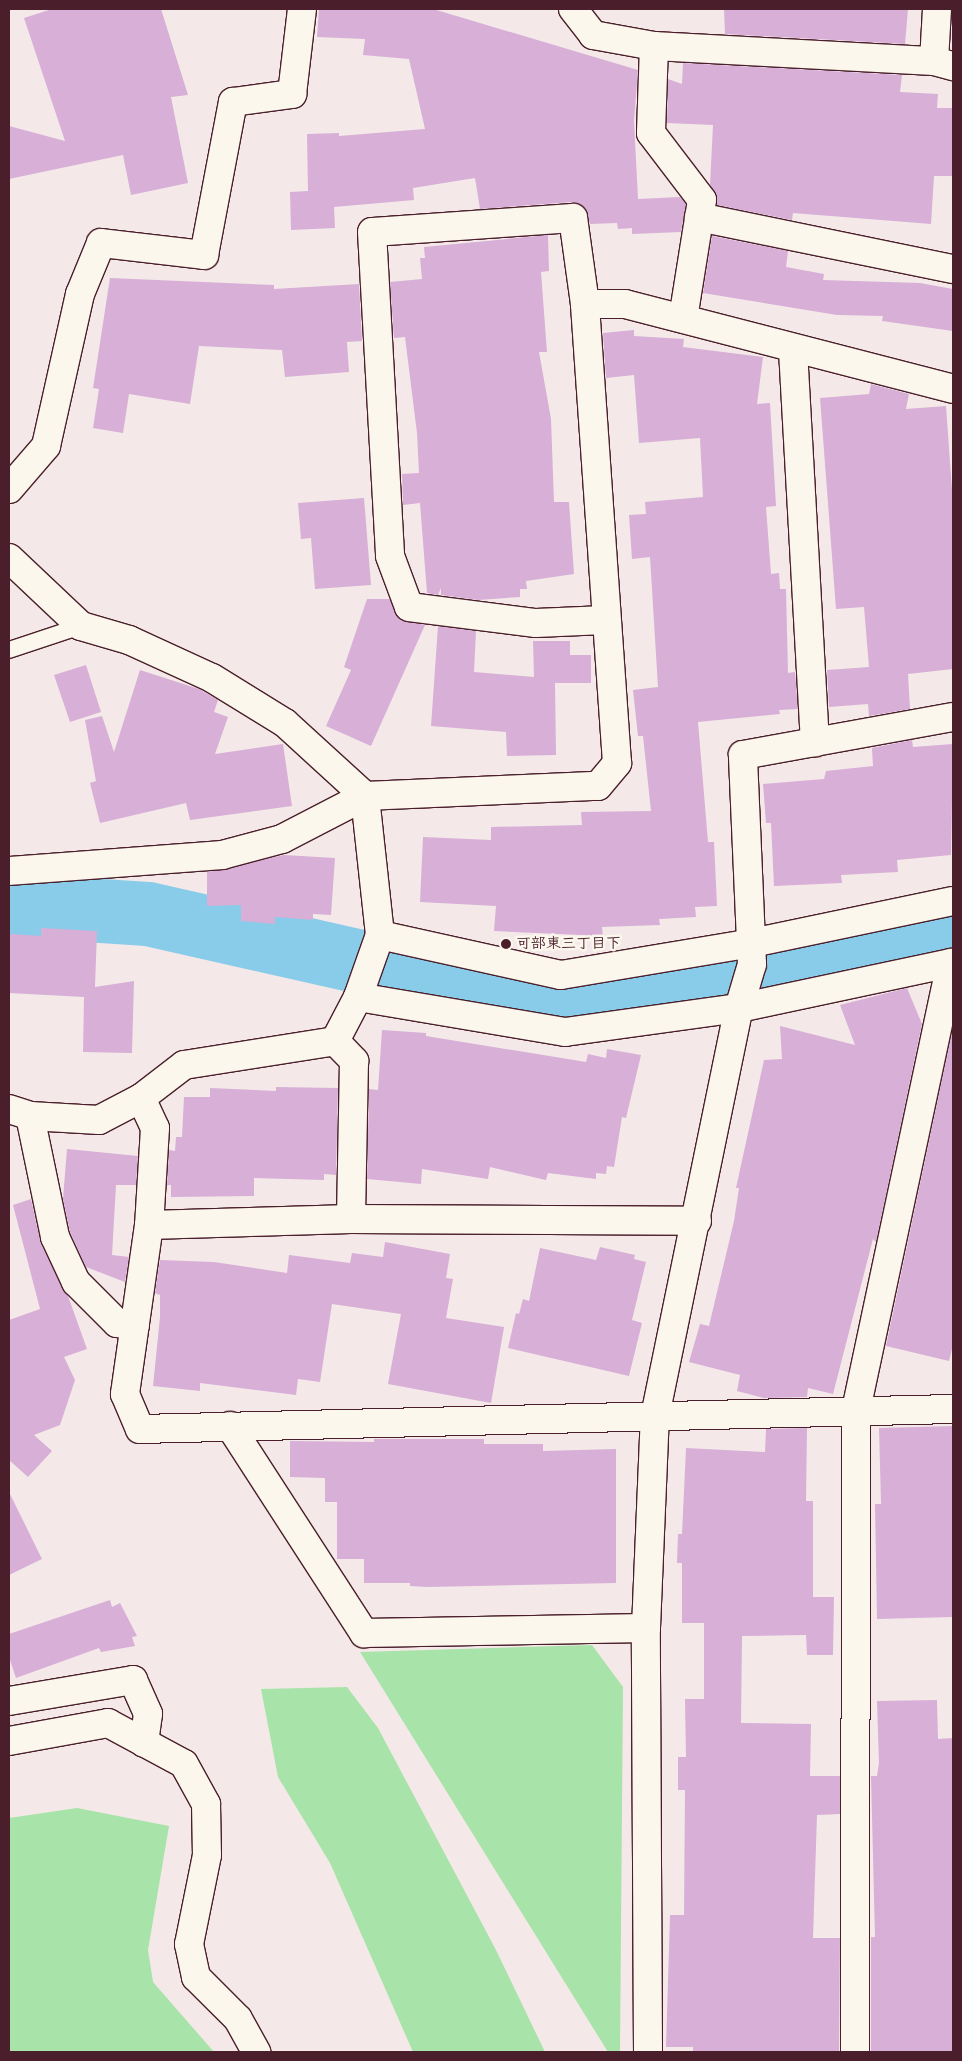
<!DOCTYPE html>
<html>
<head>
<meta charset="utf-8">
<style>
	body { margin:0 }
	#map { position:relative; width:962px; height:2061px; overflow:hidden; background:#f4e9e8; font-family:"Shantell Sans","Klee One",sans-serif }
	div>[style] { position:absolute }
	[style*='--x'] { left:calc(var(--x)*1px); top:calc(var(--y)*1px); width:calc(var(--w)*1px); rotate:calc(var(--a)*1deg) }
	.green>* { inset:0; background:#a8e3a9 }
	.river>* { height:64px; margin:-32px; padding:0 32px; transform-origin:32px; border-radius:32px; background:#89ccea }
	.building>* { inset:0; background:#d7afd7 }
	.roads { filter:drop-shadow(1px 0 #4a1f2b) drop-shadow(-1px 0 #4a1f2b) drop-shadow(0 1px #4a1f2b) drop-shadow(0 -1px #4a1f2b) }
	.lane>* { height:16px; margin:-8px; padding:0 8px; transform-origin:8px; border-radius:8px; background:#fbf7ec }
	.street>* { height:28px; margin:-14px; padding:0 14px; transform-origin:14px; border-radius:14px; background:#fbf7ec }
	.dots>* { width:14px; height:14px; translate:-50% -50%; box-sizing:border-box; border:2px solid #fbf7ec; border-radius:50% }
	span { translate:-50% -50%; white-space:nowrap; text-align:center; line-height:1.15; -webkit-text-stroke:5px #fbf7ec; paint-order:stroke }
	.poi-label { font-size:15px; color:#4a1f2b; font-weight:700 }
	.left { translate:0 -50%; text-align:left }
	.frame { position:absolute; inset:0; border:10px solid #4a1f2b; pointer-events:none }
</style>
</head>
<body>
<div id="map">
	<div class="green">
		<div style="clip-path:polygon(592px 1645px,623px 1687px,620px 2052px,608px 2052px,360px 1652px)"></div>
		<div style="clip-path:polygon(347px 1687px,378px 1728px,496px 1950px,545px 2052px,413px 2052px,330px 1863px,278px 1777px,261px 1689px)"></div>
		<div style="clip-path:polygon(77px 1808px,169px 1826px,148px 1950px,153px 1982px,214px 2052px,9px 2052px,9px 1818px)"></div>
	</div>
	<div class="river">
		<div style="--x:9;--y:905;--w:139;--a:3.7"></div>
		<div style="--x:148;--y:914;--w:438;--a:12.7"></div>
		<div style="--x:575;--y:1010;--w:384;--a:-10.5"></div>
	</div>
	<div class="building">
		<div style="clip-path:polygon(52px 9px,161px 9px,188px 95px,171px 97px,188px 183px,131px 195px,123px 155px,9px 179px,9px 126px,65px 141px,24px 18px)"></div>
		<div style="clip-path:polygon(319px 9px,433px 9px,638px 70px,634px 121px,638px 199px,680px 197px,686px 204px,681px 232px,632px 234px,632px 228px,618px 229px,617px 223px,590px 224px,585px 208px,572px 202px,480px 209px,475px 178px,413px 188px,414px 200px,334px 207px,335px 228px,291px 230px,290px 192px,308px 191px,307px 134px,339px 133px,339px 136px,425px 129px,409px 59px,363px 55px,365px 39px,317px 37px)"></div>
		<div style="clip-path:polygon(724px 9px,908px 9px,905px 44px,725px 34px)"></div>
		<div style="clip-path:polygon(683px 63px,902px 75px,900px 92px,938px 94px,937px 108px,953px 108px,953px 176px,934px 176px,931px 224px,793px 213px,792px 220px,717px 205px,717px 196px,710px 185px,713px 125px,667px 123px,668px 79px,682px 84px)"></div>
		<div style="clip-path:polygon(548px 235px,549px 271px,541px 272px,547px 352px,539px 352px,551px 419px,554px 502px,569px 502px,574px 574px,526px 581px,527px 589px,520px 589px,520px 597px,478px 600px,441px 595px,441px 588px,438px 595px,427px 593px,420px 503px,403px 505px,402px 474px,419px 473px,417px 433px,405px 337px,394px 338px,390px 282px,422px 279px,420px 258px,425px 258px,424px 247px)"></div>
		<div style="clip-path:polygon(712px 236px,788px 251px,786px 267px,824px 274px,823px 280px,920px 283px,953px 289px,953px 331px,882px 321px,883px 316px,837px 315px,703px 293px)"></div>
		<div style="clip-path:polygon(110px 278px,274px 285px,274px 289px,359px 284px,362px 341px,347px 342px,349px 372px,285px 377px,282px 350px,199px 346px,190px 404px,129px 394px,123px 433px,93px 428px,99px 389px,93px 388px)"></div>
		<div style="clip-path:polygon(634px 330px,634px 336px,684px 339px,683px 347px,763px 357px,757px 404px,770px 403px,776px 506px,766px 507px,771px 574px,779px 573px,780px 589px,786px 589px,788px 673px,795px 672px,798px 709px,779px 710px,780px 714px,698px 722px,708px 842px,714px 842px,717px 906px,695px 907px,696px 917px,659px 919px,660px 925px,602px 927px,603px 936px,494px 931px,496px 906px,420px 902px,423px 837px,491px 840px,491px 827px,582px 825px,581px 812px,651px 811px,643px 736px,638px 736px,633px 690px,658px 687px,650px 557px,632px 559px,629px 515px,646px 514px,645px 502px,703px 497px,700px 438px,639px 443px,634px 375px,606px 378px,603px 333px)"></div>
		<div style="clip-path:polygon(871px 384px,909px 394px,906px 409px,946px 406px,953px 504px,953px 669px,908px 674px,910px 709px,869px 716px,868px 704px,829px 707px,827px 670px,869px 667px,864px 607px,836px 609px,820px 398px,869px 394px)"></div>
		<div style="clip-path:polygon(364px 498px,371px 585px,315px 589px,311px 538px,301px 539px,298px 503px)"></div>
		<div style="clip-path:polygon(367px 599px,390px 599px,400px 620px,425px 625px,371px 746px,326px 726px,351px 670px,344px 667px)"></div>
		<div style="clip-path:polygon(438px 626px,476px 631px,474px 672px,534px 677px,533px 641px,570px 641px,570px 655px,591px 655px,591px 683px,555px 683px,556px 755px,507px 756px,506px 732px,431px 726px)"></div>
		<div style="clip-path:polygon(86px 665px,101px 712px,70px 722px,54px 675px)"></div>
		<div style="clip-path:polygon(140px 670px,199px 689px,218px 700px,214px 712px,228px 717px,215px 754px,283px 744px,292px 806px,190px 820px,186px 803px,100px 823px,90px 783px,96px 781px,85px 720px,102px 716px,114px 752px)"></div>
		<div style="clip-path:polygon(912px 740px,913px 747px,953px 744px,951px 855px,897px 860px,898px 872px,841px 875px,842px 883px,774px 886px,771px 823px,766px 823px,763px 784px,824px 779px,826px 771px,873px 766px,872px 748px)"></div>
		<div style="clip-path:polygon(284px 855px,335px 858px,331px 915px,313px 914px,313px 920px,275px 917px,275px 924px,241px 921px,241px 905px,207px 906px,207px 872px)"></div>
		<div style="clip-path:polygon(41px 928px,97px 931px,95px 987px,134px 981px,132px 1053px,83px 1052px,84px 997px,9px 993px,9px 934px,41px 936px)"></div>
		<div style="clip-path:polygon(907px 988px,922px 1024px,876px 1242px,873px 1239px,833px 1394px,808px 1388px,807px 1397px,764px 1398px,737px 1391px,740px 1375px,689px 1362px,700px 1324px,709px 1326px,734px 1221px,739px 1188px,736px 1188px,764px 1060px,782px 1059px,780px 1026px,855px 1045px,840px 1005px)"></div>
		<div style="clip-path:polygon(382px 1030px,426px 1033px,426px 1036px,586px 1062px,588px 1054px,606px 1058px,607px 1049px,641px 1055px,626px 1118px,622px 1117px,614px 1167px,607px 1166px,606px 1174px,596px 1173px,596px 1179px,548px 1173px,546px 1180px,490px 1167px,488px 1179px,422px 1169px,421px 1184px,367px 1179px,369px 1089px,378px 1090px)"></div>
		<div style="clip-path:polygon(952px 1032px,953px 1345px,949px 1361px,886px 1346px)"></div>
		<div style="clip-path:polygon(276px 1087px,338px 1088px,336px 1175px,324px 1174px,324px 1180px,254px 1178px,254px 1196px,171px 1197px,171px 1185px,167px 1185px,169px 1150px,175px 1151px,176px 1137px,182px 1137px,184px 1097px,210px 1097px,210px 1088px,276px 1091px)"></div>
		<div style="clip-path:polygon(67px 1149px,138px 1156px,136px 1185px,116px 1185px,112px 1255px,129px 1257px,125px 1282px,86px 1267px,70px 1232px,63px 1199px)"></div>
		<div style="clip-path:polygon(31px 1199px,41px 1244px,68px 1296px,87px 1349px,64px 1357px,75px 1380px,60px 1425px,34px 1435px,52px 1451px,28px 1477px,9px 1460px,9px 1320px,40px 1309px,13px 1205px)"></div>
		<div style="clip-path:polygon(385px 1242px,450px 1254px,446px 1278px,453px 1279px,446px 1318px,504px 1327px,491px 1403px,388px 1384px,401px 1314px,332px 1304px,320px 1382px,298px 1379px,296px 1395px,200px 1383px,200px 1391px,153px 1386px,160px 1317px,160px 1295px,155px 1293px,160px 1260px,214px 1262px,287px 1273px,289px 1255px,350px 1263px,352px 1253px,383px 1257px)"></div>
		<div style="clip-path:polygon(600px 1247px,635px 1255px,634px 1259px,646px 1262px,632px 1320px,642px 1323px,629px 1376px,508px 1348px,516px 1313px,519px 1314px,523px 1299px,529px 1301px,540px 1248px,596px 1260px)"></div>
		<div style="clip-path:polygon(953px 1426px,953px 1617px,877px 1619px,875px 1504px,881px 1504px,879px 1428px)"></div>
		<div style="clip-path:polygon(807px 1428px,806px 1501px,813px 1501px,813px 1597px,834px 1597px,833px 1655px,807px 1655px,806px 1635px,742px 1636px,741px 1723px,811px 1724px,810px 1776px,840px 1776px,840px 1814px,817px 1815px,813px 1938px,840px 1938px,839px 2052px,693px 2052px,693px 2047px,666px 2047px,670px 1915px,684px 1915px,685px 1790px,678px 1790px,678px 1757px,686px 1757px,685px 1699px,704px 1699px,704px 1623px,682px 1623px,682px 1563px,677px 1563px,678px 1534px,682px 1534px,686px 1448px,765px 1452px,766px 1429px)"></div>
		<div style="clip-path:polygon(374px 1439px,484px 1439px,484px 1444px,543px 1444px,543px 1451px,616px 1449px,616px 1583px,427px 1587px,410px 1586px,410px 1583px,364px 1583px,364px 1559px,337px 1559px,337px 1502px,325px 1502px,325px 1478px,290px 1477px,290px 1441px,374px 1442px)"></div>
		<div style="clip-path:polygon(9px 1492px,42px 1559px,9px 1575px)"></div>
		<div style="clip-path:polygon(110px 1600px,112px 1607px,120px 1603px,137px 1636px,132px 1637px,135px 1646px,101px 1652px,99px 1648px,16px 1678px,9px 1657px,9px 1634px)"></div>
		<div style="clip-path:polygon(937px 1700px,938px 1739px,953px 1738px,953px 2052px,871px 2052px,871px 1937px,875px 1937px,871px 1776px,877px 1776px,879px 1763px,877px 1701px)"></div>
	</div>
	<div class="roads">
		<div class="lane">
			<div style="--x:9;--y:650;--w:76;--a:-18.4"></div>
		</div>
		<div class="street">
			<div style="--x:573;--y:9;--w:33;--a:52"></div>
			<div style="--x:593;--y:35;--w:62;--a:10.2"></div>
			<div style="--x:654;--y:46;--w:280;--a:3.1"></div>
			<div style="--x:934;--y:61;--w:20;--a:15"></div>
			<div style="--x:654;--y:46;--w:87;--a:92"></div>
			<div style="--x:651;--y:133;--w:84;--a:52.7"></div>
			<div style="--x:702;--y:200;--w:120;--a:99.1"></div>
			<div style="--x:934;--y:61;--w:52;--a:-86.7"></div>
			<div style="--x:699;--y:217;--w:259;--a:11.6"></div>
			<div style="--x:585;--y:304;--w:40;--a:0"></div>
			<div style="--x:625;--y:304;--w:339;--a:14.5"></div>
			<div style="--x:793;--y:350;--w:393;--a:86.8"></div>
			<div style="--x:9;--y:489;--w:57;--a:-49.3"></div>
			<div style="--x:46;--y:446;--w:156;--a:-77.4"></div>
			<div style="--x:80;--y:294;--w:55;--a:-67.6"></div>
			<div style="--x:101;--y:243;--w:104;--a:6.6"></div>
			<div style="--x:204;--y:255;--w:156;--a:-79.3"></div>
			<div style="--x:233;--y:102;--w:60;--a:-7.7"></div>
			<div style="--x:292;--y:94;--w:86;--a:-83.3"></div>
			<div style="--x:9;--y:558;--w:99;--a:43.4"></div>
			<div style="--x:81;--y:626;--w:50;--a:16.3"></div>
			<div style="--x:129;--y:640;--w:91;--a:24.6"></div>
			<div style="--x:212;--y:678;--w:86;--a:31.7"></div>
			<div style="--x:285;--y:723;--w:108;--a:42.4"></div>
			<div style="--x:365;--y:796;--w:93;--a:152.6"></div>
			<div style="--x:282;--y:839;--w:62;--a:165.1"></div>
			<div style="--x:222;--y:855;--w:214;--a:175.7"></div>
			<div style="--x:380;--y:935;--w:185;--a:12.5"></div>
			<div style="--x:561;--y:975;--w:194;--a:-9.5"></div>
			<div style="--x:752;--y:943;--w:205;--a:-11.8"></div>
			<div style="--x:358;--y:997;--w:210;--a:9.6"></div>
			<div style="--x:565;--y:1032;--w:176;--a:-7.9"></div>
			<div style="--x:739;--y:1008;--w:217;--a:-12"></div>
			<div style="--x:951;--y:963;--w:458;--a:102"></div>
			<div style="--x:856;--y:1411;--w:641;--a:90.09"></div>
			<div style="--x:335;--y:1041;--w:28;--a:46"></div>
			<div style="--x:354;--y:1061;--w:158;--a:91.1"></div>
			<div style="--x:141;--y:1098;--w:33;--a:65"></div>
			<div style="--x:155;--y:1128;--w:97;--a:93.5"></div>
			<div style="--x:149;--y:1225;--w:171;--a:98.1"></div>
			<div style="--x:125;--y:1394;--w:38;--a:67"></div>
			<div style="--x:140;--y:1429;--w:813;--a:-1.41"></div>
			<div style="--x:9;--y:1109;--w:22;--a:18"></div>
			<div style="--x:30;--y:1116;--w:69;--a:3.3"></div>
			<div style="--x:99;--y:1120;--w:47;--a:-27.6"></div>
			<div style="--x:141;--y:1098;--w:54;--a:-37.5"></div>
			<div style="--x:184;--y:1065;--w:153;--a:-9"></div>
			<div style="--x:335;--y:1041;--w:50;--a:-62.4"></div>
			<div style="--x:358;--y:997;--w:66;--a:-70.5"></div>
			<div style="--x:380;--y:935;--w:140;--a:-96.2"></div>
			<div style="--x:365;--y:796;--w:233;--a:-2.5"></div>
			<div style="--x:598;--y:786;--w:30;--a:-50"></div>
			<div style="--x:617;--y:763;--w:460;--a:-94"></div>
			<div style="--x:585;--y:304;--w:87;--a:-97.9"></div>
			<div style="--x:573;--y:218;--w:201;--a:176"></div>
			<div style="--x:372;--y:232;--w:324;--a:86.8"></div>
			<div style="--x:390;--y:556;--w:54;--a:69.6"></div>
			<div style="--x:409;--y:607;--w:128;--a:7.2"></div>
			<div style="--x:536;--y:623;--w:69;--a:-2.5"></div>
			<div style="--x:30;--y:1116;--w:124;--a:78.3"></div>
			<div style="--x:55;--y:1237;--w:50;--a:65"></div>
			<div style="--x:76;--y:1282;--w:58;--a:45"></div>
			<div style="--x:117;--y:1323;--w:18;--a:9"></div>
			<div style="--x:149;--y:1225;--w:202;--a:-1.7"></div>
			<div style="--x:351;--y:1219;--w:346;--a:0.3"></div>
			<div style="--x:230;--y:1426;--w:247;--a:57.1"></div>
			<div style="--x:364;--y:1633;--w:282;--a:-1"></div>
			<div style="--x:9;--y:1701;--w:126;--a:-9.6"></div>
			<div style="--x:133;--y:1680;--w:37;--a:66"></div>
			<div style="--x:148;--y:1714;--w:29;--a:98"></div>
			<div style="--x:9;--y:1741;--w:101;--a:-10.3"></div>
			<div style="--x:108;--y:1723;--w:86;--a:28.3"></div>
			<div style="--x:184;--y:1764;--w:46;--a:61.2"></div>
			<div style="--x:206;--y:1804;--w:51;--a:88.9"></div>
			<div style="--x:207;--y:1855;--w:91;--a:101.4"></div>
			<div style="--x:189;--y:1944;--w:34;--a:78"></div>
			<div style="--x:196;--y:1977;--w:59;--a:45"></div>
			<div style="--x:238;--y:2019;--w:38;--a:61"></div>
			<div style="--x:648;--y:2052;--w:424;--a:-90.3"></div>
			<div style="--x:646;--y:1628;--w:212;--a:-87.6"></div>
			<div style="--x:655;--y:1416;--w:417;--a:-78.4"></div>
			<div style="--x:739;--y:1008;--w:46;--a:-73.5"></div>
			<div style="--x:752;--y:964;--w:209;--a:-92.5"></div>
			<div style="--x:743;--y:755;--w:213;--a:-10.3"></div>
		</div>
	</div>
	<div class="dots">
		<div style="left:506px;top:944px;background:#4a1f2b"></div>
	</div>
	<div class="poi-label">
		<span class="left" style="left:516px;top:944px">可部東三丁目下</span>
	</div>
	<div class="frame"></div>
</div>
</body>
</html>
